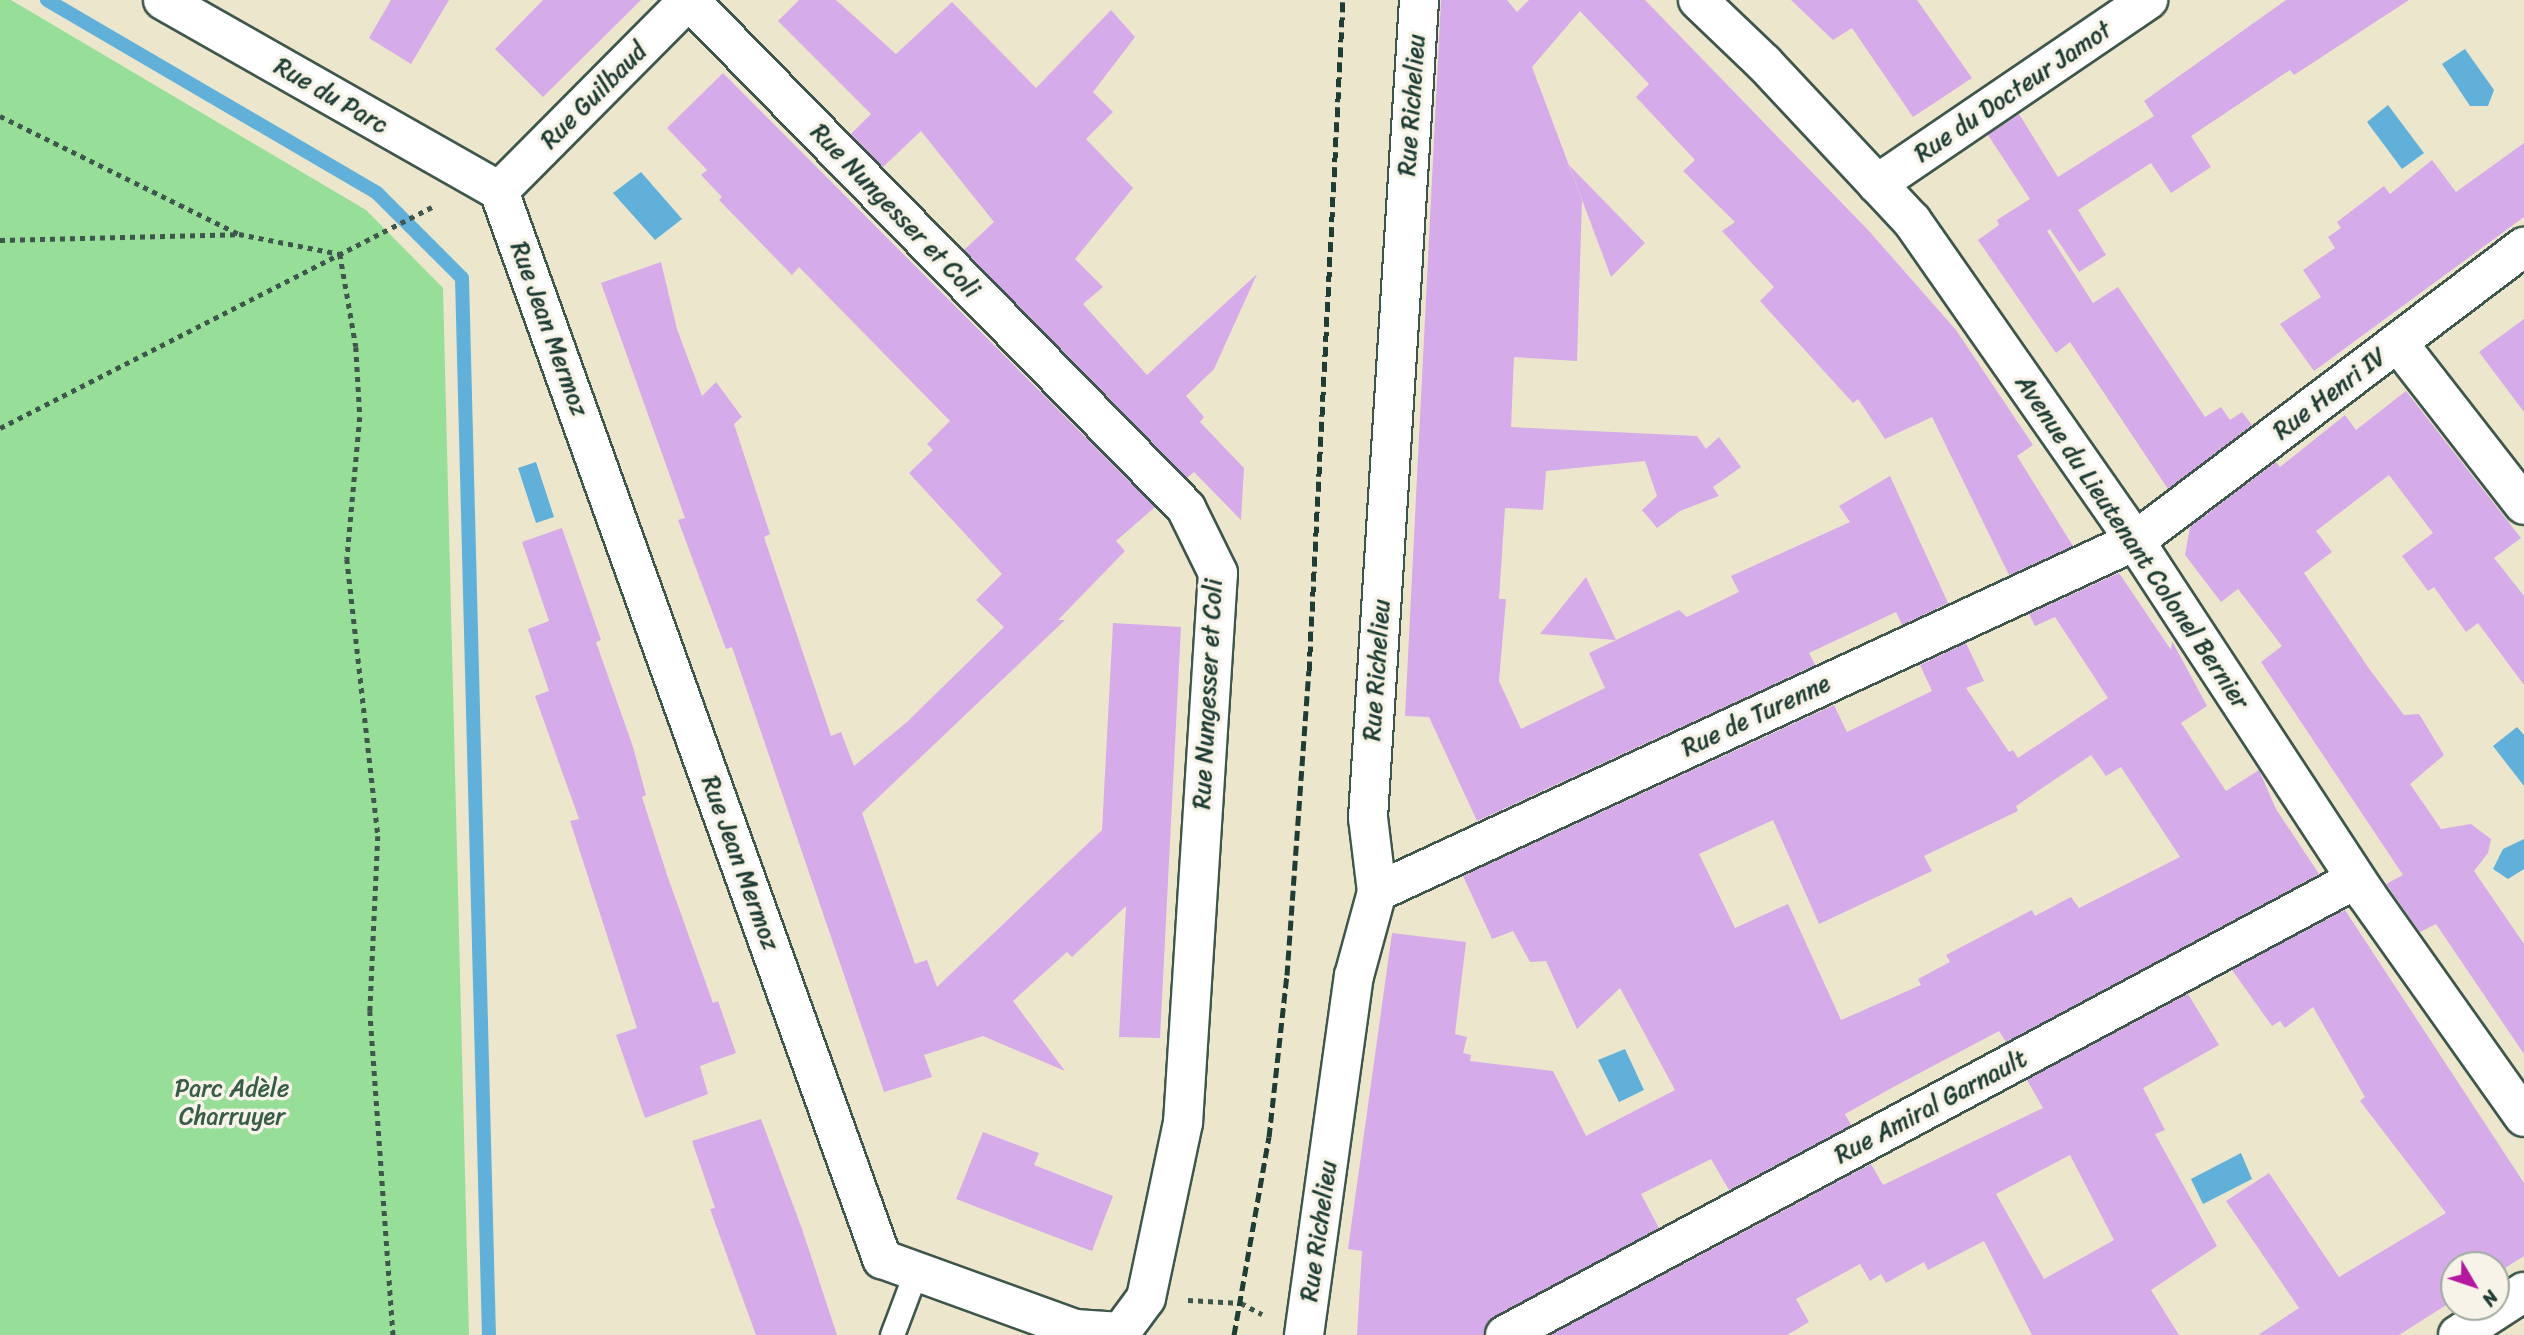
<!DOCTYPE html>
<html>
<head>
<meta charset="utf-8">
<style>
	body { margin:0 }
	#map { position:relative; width:2524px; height:1335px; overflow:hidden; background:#ece7cc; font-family:Sriracha,sans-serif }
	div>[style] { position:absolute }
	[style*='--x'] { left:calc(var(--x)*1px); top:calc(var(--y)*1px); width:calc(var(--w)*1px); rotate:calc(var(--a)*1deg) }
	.green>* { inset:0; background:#97de98 }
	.water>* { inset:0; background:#60b0da }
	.stream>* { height:14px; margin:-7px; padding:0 7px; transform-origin:7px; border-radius:7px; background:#60b0da }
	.building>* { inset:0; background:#d5ace9 }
	.path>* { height:4.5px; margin-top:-2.25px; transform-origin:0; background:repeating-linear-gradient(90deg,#3e564b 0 5px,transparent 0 10px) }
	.roads { filter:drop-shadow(2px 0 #3e564b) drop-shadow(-2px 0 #3e564b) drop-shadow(0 2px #3e564b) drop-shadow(0 -2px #3e564b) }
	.service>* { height:23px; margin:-11.5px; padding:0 11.5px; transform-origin:11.5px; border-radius:11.5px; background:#fff }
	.minor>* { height:38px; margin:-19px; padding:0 19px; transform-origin:19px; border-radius:19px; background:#fff }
	.tertiary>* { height:38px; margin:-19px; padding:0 19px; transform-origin:19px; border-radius:19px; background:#fff }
	.rail>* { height:5px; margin-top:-2.5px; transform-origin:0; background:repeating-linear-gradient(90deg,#1f3d34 0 10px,transparent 0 15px) }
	span { translate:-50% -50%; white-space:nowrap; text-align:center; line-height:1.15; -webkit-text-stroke:7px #f7f3e8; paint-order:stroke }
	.street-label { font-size:24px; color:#1f3d34 }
	.park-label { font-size:24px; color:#375d48 }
	.north { position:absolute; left:2440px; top:1251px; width:70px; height:70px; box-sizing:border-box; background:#f7f3e8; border:2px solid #a1aaa0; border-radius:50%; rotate:129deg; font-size:19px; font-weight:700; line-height:28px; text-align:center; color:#1f3d34 }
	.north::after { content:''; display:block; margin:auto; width:24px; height:32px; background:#b5179e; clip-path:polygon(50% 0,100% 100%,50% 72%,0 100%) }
</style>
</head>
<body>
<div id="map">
	<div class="green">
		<div style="clip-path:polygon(0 0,11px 0,366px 210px,443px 288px,469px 1335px,0 1335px)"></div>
	</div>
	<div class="water">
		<div style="clip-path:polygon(2465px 49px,2494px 90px,2488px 106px,2470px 106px,2442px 64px)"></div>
		<div style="clip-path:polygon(2388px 105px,2424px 153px,2402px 169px,2367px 122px)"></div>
		<div style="clip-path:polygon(641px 172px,682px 219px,655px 240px,613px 193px)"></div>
		<div style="clip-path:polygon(536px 462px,554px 517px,536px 523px,518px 468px)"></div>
		<div style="clip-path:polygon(2517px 727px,2524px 735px,2524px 786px,2493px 746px)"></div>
		<div style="clip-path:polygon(2524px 839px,2524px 869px,2508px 879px,2493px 869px,2503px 849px)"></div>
		<div style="clip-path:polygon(1625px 1049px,1644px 1090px,1619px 1102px,1598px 1060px)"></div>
		<div style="clip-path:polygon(2241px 1153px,2252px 1179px,2203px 1204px,2191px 1179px)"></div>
	</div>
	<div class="stream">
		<div style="--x:47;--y:0;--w:382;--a:30.3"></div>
		<div style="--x:377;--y:193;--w:120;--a:45"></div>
		<div style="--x:462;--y:278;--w:1057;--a:88.54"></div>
	</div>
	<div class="building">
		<div style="clip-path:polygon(391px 0,449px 0,411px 64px,369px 38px)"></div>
		<div style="clip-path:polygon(543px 0,641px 0,543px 97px,495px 49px)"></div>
		<div style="clip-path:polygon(799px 0,836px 0,896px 54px,952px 2px,1036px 88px,1111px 10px,1135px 37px,1093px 92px,1113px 112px,1086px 139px,1133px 188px,1075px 259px,1103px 287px,1083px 304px,1147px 375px,1257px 274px,1214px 369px,1186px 396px,1204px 417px,1200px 422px,1244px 468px,1241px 520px,1194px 472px,1187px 478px,964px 250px,994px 222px,921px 131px,883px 167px,851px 134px,871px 114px,778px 21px)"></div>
		<div style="clip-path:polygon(1441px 0,1507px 0,1517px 12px,1529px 0,1645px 0,1868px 230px,1956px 330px,2033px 445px,2017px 456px,2073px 546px,2009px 575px,1932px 417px,1885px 439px,1858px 399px,1853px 403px,1760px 301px,1774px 287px,1722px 231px,1735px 222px,1683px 171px,1695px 160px,1636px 97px,1649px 84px,1580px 11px,1532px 67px,1582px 200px,1577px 361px,1514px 357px,1511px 427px,1697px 436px,1706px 449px,1719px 437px,1741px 467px,1713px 487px,1719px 496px,1680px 511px,1657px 528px,1642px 510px,1657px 496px,1645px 461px,1546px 471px,1543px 510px,1505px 508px,1499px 599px,1506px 599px,1499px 681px,1521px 729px,1605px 688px,1589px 653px,1679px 610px,1687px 617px,1739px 592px,1731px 576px,1850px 522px,1839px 506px,1890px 476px,1948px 603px,1902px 625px,1896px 612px,1809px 653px,1815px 665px,1477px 821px,1429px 717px,1405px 716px)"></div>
		<div style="clip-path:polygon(1791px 0,1917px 0,1972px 78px,1913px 117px,1852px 28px,1833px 40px)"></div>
		<div style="clip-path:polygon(2286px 0,2409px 0,2294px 75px,2290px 70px,2191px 136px,2211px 167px,2171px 193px,2151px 163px,2078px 210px,2106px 255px,2079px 272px,2050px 229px,2047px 231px,2093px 303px,2118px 287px,2205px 417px,2221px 407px,2230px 420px,2242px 412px,2252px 425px,2168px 489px,2070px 342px,2056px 353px,1978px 240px,1999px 225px,1997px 220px,2030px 199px,1988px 135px,2019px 114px,2058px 177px,2154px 116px,2144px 101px)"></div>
		<div style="clip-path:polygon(723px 73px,1155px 507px,1116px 541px,1125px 551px,1058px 620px,1065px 620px,862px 813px,915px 964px,927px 960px,937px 987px,1102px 830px,1113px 623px,1181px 627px,1160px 1038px,1119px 1037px,1126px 906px,1072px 957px,1067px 952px,1013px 1001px,1065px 1071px,983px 1036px,924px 1055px,932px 1077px,884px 1092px,732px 647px,726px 649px,678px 520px,685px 518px,601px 283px,661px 262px,677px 329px,702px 396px,716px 382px,742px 417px,734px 424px,770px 534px,764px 537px,831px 736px,841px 732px,854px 766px,907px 722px,1004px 627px,976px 600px,1002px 574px,909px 473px,933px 450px,927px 444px,950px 421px,799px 267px,792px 275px,719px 200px,722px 197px,701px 175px,707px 170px,667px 128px)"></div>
		<div style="clip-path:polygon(2524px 143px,2524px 217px,2314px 371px,2280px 324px,2321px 297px,2303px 270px,2335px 248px,2328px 237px,2341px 228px,2337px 222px,2384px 186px,2390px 194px,2432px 160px,2456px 192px)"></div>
		<div style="clip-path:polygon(1569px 165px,1645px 243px,1611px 277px)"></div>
		<div style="clip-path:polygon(2524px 319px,2524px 412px,2479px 352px)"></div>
		<div style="clip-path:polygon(2406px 391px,2521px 538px,2494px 558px,2524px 596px,2524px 685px,2478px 623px,2466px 632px,2434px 587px,2428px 591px,2402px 556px,2433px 533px,2389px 475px,2316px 531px,2332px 552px,2304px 573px,2370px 670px,2404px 715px,2419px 714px,2444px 755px,2410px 784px,2441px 829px,2471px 824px,2491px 839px,2488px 853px,2474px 871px,2524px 944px,2524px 1054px,2436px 924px,2420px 932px,2386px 884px,2403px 875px,2261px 662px,2282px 646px,2238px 589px,2221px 602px,2185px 555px,2190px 527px,2276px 462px,2280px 467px,2345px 415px,2356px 430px)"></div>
		<div style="clip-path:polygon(562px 528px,601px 640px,596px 642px,633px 747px,646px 795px,642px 797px,667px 875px,713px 1003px,718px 1001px,736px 1053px,700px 1066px,708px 1094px,645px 1118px,616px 1035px,637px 1028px,570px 821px,579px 819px,535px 696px,549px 691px,528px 629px,549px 621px,522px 542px)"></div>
		<div style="clip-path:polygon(evenodd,2119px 573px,2171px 650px,2172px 641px,2207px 706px,2181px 723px,2226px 791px,2259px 770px,2276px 809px,2319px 874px,2006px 1042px,1999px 1031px,1897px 1085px,1845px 1114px,1851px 1125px,1729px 1190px,1711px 1159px,1641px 1194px,1659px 1228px,1495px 1316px,1483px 1335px,1357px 1335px,1362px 1251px,1348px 1249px,1392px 933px,1466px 942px,1455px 1034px,1467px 1037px,1463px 1053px,1471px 1055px,1470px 1061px,1553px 1071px,1586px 1136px,1675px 1090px,1620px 988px,1577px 1029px,1546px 961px,1530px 962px,1513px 931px,1492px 939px,1463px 876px,1834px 705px,1847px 732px,1932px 691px,1920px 665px,1966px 643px,1984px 681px,1966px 688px,2009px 752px,2013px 750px,2018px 758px,2108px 698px,2055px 617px,2035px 626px,2029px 614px,2119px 573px,2091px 755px,2106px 776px,2121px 767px,2180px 857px,2079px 908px,2071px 897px,2035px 916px,2032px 910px,1946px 955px,1950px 962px,1918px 979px,1921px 985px,1841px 1020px,1788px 904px,1735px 928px,1699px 854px,1773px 820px,1819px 924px,1932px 871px,1924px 856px,2018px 811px,2016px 806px,2091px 755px)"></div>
		<div style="clip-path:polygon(1586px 577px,1616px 640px,1540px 634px)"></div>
		<div style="clip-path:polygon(2345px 910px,2524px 1183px,2524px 1256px,2497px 1273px,2496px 1265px,2454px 1265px,2454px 1300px,2399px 1335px,2258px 1335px,2299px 1308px,2226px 1201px,2269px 1173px,2339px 1277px,2446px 1213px,2360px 1101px,2365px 1097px,2313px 1007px,2285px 1028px,2280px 1021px,2272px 1026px,2232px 970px)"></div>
		<div style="clip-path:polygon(evenodd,2188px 994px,2219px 1045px,2143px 1088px,2165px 1130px,2155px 1134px,2217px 1246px,2151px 1290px,2179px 1335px,2032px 1335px,1984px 1241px,1928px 1270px,1924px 1262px,1886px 1283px,1881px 1274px,1870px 1281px,1860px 1264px,1796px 1299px,1809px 1322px,1787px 1335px,1551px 1335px,1871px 1164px,1883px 1185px,2043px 1108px,2027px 1080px,2188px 994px,2070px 1155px,2114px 1240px,2044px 1279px,1996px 1194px,2070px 1155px)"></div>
		<div style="clip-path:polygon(761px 1119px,802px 1229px,837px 1335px,756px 1335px,710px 1209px,715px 1208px,692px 1141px)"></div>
		<div style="clip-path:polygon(983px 1132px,1039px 1153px,1034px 1165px,1113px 1196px,1092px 1251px,956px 1199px)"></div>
	</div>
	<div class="path">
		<div style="--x:0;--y:116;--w:267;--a:26.3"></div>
		<div style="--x:239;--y:234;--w:103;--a:11.2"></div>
		<div style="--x:340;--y:254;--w:94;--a:80.2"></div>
		<div style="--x:356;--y:347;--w:70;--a:86.7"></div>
		<div style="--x:360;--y:417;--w:143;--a:95.2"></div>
		<div style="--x:347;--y:559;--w:279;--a:83.6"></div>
		<div style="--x:378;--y:836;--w:175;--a:92.6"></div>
		<div style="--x:370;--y:1011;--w:325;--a:85.9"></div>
		<div style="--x:0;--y:240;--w:238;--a:-1.4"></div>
		<div style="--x:0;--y:428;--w:489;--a:-27.1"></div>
		<div style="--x:1188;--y:1300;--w:53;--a:3.2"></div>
		<div style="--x:1241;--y:1303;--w:24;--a:28"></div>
	</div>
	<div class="roads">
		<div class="service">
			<div style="--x:892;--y:1335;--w:68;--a:-69.4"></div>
		</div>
		<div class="minor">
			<div style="--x:163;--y:0;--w:386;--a:29.6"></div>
			<div style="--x:1877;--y:184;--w:328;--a:-34.2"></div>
			<div style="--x:499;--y:191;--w:1135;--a:70.27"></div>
			<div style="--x:882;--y:1259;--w:205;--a:19.9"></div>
			<div style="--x:1075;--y:1329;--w:46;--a:3.7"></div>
			<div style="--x:1121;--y:1332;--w:42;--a:-53.7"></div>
			<div style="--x:1146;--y:1298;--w:179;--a:-78.1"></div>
			<div style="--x:1183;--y:1123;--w:551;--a:-86.36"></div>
			<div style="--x:1218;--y:573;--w:72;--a:-116.2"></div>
			<div style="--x:1186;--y:508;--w:711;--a:-134.37"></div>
			<div style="--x:499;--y:191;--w:269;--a:-45.2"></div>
			<div style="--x:2398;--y:343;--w:205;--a:52.1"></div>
			<div style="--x:1377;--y:892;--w:835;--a:-24.85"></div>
			<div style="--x:2135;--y:541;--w:488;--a:-37.1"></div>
			<div style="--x:1304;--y:1335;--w:362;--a:-82.1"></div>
			<div style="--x:1354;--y:976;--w:87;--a:-74.7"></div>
			<div style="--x:1377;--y:892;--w:75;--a:-96.9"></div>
			<div style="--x:1368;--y:818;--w:820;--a:-86.43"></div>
			<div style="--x:1505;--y:1335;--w:965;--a:-28.18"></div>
			<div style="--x:2458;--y:1335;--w:79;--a:-33.1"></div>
		</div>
		<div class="tertiary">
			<div style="--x:1698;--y:0;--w:91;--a:43.7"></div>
			<div style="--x:1764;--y:63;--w:216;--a:46.9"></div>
			<div style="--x:1912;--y:221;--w:390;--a:55.1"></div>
			<div style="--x:2135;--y:541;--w:422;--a:56.8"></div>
			<div style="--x:2366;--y:894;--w:273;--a:54.7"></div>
		</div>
	</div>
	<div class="rail">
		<div style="--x:1234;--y:1335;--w:201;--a:-80"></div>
		<div style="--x:1269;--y:1137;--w:163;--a:-83.7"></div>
		<div style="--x:1287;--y:975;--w:305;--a:-85.9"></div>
		<div style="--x:1309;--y:671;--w:672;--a:-87.1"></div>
	</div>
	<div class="street-label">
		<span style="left:2013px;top:92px;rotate:-34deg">Rue du Docteur Jamot</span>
		<span style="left:331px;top:96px;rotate:30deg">Rue du Parc</span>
		<span style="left:594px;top:96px;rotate:-45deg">Rue Guilbaud</span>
		<span style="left:1412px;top:105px;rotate:-86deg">Rue Richelieu</span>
		<span style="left:895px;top:211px;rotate:46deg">Rue Nungesser et Coli</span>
		<span style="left:549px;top:329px;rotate:70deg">Rue Jean Mermoz</span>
		<span style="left:2330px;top:394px;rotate:-37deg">Rue Henri IV</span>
		<span style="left:2132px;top:542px;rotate:56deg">Avenue du Lieutenant Colonel Bernier</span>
		<span style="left:1377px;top:670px;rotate:-86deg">Rue Richelieu</span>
		<span style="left:1208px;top:694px;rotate:-87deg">Rue Nungesser et Coli</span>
		<span style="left:1756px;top:716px;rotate:-25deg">Rue de Turenne</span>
		<span style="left:740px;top:863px;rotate:70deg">Rue Jean Mermoz</span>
		<span style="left:1931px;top:1107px;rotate:-28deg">Rue Amiral Garnault</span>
		<span style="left:1319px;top:1231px;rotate:-82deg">Rue Richelieu</span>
	</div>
	<div class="park-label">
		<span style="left:232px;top:1103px">Parc Adèle<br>Charruyer</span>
	</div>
	<div class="north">N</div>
</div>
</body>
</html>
